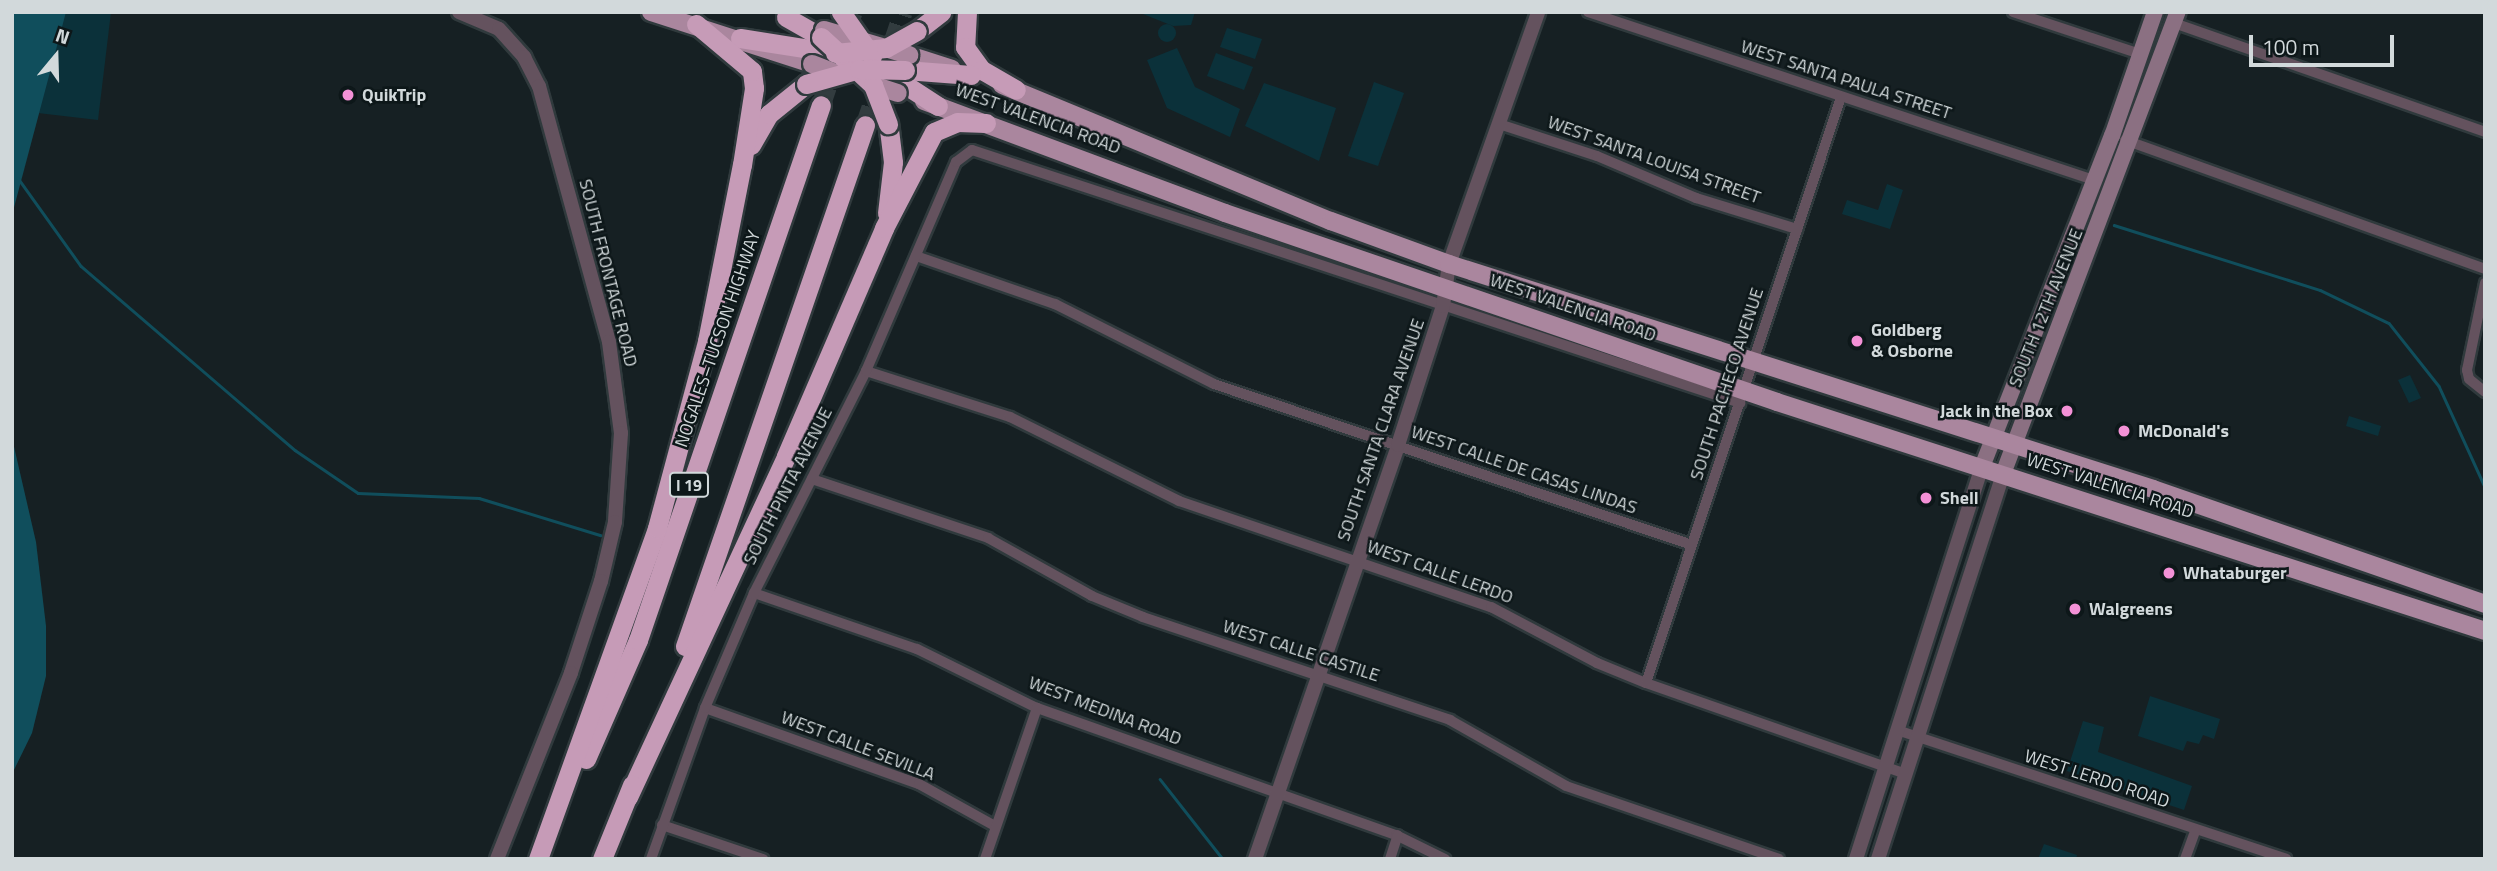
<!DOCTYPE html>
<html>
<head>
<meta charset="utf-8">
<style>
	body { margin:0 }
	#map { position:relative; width:2497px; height:871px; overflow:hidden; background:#162023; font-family:"Titillium Web",sans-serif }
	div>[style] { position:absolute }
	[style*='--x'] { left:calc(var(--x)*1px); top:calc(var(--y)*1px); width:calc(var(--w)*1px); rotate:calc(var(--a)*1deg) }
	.green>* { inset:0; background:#0b313a }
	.round { border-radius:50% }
	.forest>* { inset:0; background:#104e5c }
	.stream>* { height:2.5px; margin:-1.25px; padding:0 1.25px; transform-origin:1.25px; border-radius:1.25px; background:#104e5c }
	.motorway-tunnel>* { height:19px; margin-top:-9.5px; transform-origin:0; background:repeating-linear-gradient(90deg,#323c3f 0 19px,transparent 0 29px) }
	.roads { filter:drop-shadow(2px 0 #303a3d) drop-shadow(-2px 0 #303a3d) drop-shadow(0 2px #303a3d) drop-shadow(0 -2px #303a3d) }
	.minor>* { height:10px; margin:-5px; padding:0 5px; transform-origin:5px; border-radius:5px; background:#64525e }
	.tertiary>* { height:14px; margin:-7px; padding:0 7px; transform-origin:7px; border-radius:7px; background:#64525e }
	.secondary>* { height:16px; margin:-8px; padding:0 8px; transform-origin:8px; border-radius:8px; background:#8b7082 }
	.primary>* { height:18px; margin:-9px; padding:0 9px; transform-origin:9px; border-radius:9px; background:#aa869e }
	.motorway>* { height:19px; margin:-9.5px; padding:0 9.5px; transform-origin:9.5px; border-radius:9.5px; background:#c69bb7 }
	.bridges { filter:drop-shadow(2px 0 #303a3d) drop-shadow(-2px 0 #303a3d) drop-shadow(0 2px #303a3d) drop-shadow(0 -2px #303a3d) }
	.primary-bridge>* { height:18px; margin:-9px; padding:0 9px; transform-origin:9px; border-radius:9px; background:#aa869e }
	.motorway-bridge>* { height:19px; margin:-9.5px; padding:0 9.5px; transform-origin:9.5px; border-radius:9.5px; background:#c69bb7 }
	.dots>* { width:19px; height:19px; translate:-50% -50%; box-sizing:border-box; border:4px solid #0d1719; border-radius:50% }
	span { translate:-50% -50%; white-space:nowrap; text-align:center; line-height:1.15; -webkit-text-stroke:5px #0d1719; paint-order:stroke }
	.shield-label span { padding:2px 5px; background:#0d1719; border:2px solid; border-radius:5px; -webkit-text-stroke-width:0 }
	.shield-label { font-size:16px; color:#d2d9db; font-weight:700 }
	.street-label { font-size:18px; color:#d2d9db }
	.poi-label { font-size:18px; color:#d2d9db; font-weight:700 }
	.left { translate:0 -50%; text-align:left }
	.right { translate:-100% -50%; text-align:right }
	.frame { position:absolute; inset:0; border:14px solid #d2d9db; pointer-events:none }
	.north { position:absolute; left:21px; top:21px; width:70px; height:70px; -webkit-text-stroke:5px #0d1719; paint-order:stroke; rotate:19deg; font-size:19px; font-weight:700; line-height:28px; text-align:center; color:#d2d9db }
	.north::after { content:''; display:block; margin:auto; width:24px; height:32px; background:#d2d9db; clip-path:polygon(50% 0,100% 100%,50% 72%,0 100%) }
	.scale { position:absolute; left:2249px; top:35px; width:145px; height:32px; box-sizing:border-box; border:4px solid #d2d9db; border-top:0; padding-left:9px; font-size:21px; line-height:24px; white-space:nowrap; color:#d2d9db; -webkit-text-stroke:5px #0d1719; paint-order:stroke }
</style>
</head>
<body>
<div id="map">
	<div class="green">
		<div style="clip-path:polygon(12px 12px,111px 12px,98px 120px,12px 110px)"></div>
		<div style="clip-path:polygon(1138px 12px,1195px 12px,1191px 25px,1173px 26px)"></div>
		<div class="round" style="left:1158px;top:24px;width:18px;height:18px"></div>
		<div style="clip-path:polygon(1227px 28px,1262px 39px,1255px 59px,1220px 47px)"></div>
		<div style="clip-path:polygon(1177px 48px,1195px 87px,1240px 109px,1230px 137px,1167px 108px,1147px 60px)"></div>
		<div style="clip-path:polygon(1216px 53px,1253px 67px,1244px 90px,1207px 76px)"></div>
		<div style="clip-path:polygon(1374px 82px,1404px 93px,1378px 166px,1348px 156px)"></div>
		<div style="clip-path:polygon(1264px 83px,1336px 108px,1319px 161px,1245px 126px)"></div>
		<div style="clip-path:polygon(1887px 184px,1903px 190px,1890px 229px,1842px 214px,1847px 200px,1878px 210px)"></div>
		<div style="clip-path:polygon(2410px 375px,2421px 398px,2409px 403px,2398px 380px)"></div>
		<div style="clip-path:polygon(2349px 416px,2381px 426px,2378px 436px,2346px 426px)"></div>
		<div style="clip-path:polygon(2150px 696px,2220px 719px,2214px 739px,2203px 735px,2199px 744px,2187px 741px,2183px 751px,2138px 736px)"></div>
		<div style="clip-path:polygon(2083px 721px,2104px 727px,2098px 752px,2192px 786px,2184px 810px,2067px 771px)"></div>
		<div style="clip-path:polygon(2044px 844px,2077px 855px,2076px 859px,2038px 859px)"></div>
	</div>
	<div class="forest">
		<div style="clip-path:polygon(12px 12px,66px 12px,12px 215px)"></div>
		<div style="clip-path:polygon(12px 438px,36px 542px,46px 626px,46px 676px,32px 733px,12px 774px)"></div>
	</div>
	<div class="stream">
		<div style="--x:18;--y:178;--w:108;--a:54.4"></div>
		<div style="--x:81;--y:266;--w:282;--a:40.7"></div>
		<div style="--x:295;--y:450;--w:76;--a:34.3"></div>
		<div style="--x:358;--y:493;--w:121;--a:2.4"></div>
		<div style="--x:479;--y:498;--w:127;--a:17"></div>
		<div style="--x:2114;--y:225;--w:216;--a:17.5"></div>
		<div style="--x:2320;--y:290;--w:76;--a:25.6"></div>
		<div style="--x:2389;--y:323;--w:80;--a:51.6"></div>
		<div style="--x:2439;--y:386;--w:111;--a:65.5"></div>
		<div style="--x:1160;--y:779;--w:102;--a:51.8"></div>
	</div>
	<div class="motorway-tunnel">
		<div style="--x:821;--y:105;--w:98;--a:-71"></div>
		<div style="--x:865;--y:125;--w:119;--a:-71.4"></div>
	</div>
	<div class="roads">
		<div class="minor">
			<div style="--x:1588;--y:12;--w:533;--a:18.37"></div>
			<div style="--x:2013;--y:12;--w:134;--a:18.3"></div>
			<div style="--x:2174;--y:23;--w:330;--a:19.3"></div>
			<div style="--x:1499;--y:124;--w:103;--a:18.1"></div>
			<div style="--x:1597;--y:156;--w:108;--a:23"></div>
			<div style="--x:1696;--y:198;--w:106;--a:17.1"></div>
			<div style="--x:2125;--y:140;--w:382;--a:19.7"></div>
			<div style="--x:916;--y:256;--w:147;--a:19.1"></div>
			<div style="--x:1055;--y:304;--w:178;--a:26.7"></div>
			<div style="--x:1214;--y:384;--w:504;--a:18.61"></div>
			<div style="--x:2485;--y:283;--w:89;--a:101.7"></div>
			<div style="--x:2467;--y:370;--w:9;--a:77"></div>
			<div style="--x:2469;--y:379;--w:21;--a:39"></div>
			<div style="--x:866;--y:371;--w:151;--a:17.7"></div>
			<div style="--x:1010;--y:417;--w:189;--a:26.4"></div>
			<div style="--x:1179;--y:501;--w:330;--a:18.8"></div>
			<div style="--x:1491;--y:607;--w:120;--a:27.8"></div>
			<div style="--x:1597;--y:663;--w:53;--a:22.2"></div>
			<div style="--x:1646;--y:683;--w:272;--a:19.3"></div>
			<div style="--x:812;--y:479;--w:186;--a:18.5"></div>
			<div style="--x:988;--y:538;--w:119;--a:29.1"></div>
			<div style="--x:1092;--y:596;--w:55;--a:22.4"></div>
			<div style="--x:1143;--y:617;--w:324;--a:18.5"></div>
			<div style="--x:1450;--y:720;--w:133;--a:29.6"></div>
			<div style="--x:1566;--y:786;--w:225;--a:18.9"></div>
			<div style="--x:754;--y:593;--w:172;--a:19"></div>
			<div style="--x:917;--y:649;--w:134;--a:26.2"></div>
			<div style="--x:1037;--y:708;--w:381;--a:19.5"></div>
			<div style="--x:1396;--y:835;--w:55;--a:26.1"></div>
			<div style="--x:1646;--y:683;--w:618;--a:-71.59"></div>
			<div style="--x:705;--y:708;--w:227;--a:19.6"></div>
			<div style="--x:919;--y:784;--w:87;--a:28.9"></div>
			<div style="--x:1897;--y:730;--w:410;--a:18.3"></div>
			<div style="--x:662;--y:825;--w:107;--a:18.6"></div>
			<div style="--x:651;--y:859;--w:160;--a:-70.3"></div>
			<div style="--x:705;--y:708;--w:125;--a:-66.9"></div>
			<div style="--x:754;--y:593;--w:249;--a:-63.2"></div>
			<div style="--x:866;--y:371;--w:228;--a:-66.7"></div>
			<div style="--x:956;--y:162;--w:20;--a:-37"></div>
			<div style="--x:972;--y:150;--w:809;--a:18.23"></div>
			<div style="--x:985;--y:859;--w:160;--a:-71"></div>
			<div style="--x:1390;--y:859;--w:25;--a:-72"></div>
			<div style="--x:2185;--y:859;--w:30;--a:-70"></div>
		</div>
		<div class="tertiary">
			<div style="--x:459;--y:12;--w:43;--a:23"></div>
			<div style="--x:499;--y:29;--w:38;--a:48"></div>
			<div style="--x:524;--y:57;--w:33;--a:63"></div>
			<div style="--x:539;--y:86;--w:265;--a:74.7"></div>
			<div style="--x:609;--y:342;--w:92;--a:82.5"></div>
			<div style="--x:621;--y:433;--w:89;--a:93.9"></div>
			<div style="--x:615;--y:522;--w:61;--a:103.3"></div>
			<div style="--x:601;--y:581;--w:97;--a:108.1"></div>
			<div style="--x:571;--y:673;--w:200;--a:111.7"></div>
			<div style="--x:1255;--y:859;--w:438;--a:-70.9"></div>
			<div style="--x:1398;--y:445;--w:146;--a:-72.1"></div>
			<div style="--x:1443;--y:306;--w:42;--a:-81.9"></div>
			<div style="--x:1449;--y:264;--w:267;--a:-70.5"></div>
			<div style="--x:1856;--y:859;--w:412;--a:-72.2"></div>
			<div style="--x:1878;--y:859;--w:405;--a:-72"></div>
		</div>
		<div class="secondary">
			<div style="--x:1982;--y:467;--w:356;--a:-68.6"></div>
			<div style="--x:2112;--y:136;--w:131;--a:-70.9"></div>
			<div style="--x:2003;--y:474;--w:494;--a:-69.3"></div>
		</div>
		<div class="primary">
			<div style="--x:651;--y:12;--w:169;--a:17.9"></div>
			<div style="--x:909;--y:55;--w:45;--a:18"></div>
			<div style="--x:1002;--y:85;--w:356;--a:22.5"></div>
			<div style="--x:1331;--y:221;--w:126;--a:20"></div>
			<div style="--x:1449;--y:264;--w:739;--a:17.72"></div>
			<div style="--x:2153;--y:489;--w:351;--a:19.1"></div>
			<div style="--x:924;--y:101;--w:321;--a:20.4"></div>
			<div style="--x:1225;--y:213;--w:583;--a:18.9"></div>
			<div style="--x:1777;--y:402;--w:744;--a:17.92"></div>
		</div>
		<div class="motorway">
			<div style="--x:967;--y:12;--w:35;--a:93"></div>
			<div style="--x:965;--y:47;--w:29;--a:54"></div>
			<div style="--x:982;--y:70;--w:39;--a:30"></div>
			<div style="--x:786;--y:17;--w:40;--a:29.7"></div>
			<div style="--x:917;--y:31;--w:31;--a:-38"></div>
			<div style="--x:740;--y:38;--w:78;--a:8.9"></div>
			<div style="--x:905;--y:70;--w:66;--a:4.3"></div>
			<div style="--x:901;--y:82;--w:44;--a:33"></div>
			<div style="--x:751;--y:145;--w:36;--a:-60"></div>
			<div style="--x:769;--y:114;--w:48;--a:-39"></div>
			<div style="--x:887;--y:213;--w:51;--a:-83.3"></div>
			<div style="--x:893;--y:162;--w:38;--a:-97"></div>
			<div style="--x:685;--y:646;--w:551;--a:-70.94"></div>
			<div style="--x:586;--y:759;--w:130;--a:-66.4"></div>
			<div style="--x:638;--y:640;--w:565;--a:-71.12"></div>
			<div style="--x:628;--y:797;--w:376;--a:-65.1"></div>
			<div style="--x:786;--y:456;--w:248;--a:-66.7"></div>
			<div style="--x:884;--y:228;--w:108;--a:-62.5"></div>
			<div style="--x:934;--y:132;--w:25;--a:-23"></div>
			<div style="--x:957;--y:122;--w:29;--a:2"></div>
			<div style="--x:538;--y:859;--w:352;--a:-70.2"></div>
			<div style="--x:657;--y:528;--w:194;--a:-75"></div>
			<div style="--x:707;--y:341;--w:179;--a:-78.8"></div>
			<div style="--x:742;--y:165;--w:78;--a:-81.1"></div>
			<div style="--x:754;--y:88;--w:17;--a:-97"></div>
			<div style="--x:752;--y:71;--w:73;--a:-140"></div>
			<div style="--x:602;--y:859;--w:80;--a:-67.9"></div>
		</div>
	</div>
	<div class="bridges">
		<div class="primary-bridge">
			<div style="--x:824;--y:30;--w:89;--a:16.4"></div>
			<div style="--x:812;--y:64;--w:26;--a:21"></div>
			<div style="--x:873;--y:85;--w:26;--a:18"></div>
		</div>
		<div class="motorway-bridge">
			<div style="--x:841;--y:12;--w:54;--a:54.8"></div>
			<div style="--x:821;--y:37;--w:71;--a:42.7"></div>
			<div style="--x:873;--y:85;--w:42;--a:69"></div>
			<div style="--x:835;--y:53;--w:51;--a:-5.6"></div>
			<div style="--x:886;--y:48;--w:35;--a:-29"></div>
			<div style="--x:806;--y:84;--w:55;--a:-15.8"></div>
			<div style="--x:859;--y:69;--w:46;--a:1.2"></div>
		</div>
	</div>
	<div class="dots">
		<div style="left:348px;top:95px;background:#f391d6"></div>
		<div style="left:1857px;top:341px;background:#f391d6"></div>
		<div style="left:2067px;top:411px;background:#f391d6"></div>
		<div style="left:2124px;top:431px;background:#f391d6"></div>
		<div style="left:1926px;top:498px;background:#f391d6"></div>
		<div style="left:2169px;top:573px;background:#f391d6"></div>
		<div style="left:2075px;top:609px;background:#f391d6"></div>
	</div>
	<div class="shield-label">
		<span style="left:689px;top:485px">I 19</span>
	</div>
	<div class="street-label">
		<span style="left:1846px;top:80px;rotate:18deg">WEST SANTA PAULA STREET</span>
		<span style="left:1038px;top:119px;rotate:20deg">WEST VALENCIA ROAD</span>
		<span style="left:1654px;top:160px;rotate:20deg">WEST SANTA LOUISA STREET</span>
		<span style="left:608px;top:273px;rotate:76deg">SOUTH FRONTAGE ROAD</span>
		<span style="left:1573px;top:308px;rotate:19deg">WEST VALENCIA ROAD</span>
		<span style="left:2046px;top:308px;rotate:-68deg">SOUTH 12TH AVENUE</span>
		<span style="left:718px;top:339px;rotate:-71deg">NOGALES–TUCSON HIGHWAY</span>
		<span style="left:1727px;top:384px;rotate:-72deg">SOUTH PACHECO AVENUE</span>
		<span style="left:1381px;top:430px;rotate:-71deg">SOUTH SANTA CLARA AVENUE</span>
		<span style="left:1524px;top:470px;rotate:19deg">WEST CALLE DE CASAS LINDAS</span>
		<span style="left:788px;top:486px;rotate:-63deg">SOUTH PINTA AVENUE</span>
		<span style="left:2110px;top:486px;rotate:18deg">WEST VALENCIA ROAD</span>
		<span style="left:1440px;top:572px;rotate:20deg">WEST CALLE LERDO</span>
		<span style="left:1301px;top:651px;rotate:18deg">WEST CALLE CASTILE</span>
		<span style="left:1105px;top:711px;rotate:21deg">WEST MEDINA ROAD</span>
		<span style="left:858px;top:746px;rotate:21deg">WEST CALLE SEVILLA</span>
		<span style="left:2097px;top:779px;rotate:18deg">WEST LERDO ROAD</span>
	</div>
	<div class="poi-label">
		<span class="left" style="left:362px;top:95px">QuikTrip</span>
		<span class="left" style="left:1871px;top:341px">Goldberg<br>&amp; Osborne</span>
		<span class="right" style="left:2053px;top:411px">Jack in the Box</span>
		<span class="left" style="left:2138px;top:431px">McDonald's</span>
		<span class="left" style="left:1940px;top:498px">Shell</span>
		<span class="left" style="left:2183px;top:573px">Whataburger</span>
		<span class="left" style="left:2089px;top:609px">Walgreens</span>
	</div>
	<div class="frame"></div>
	<div class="north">N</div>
	<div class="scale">100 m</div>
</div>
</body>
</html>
